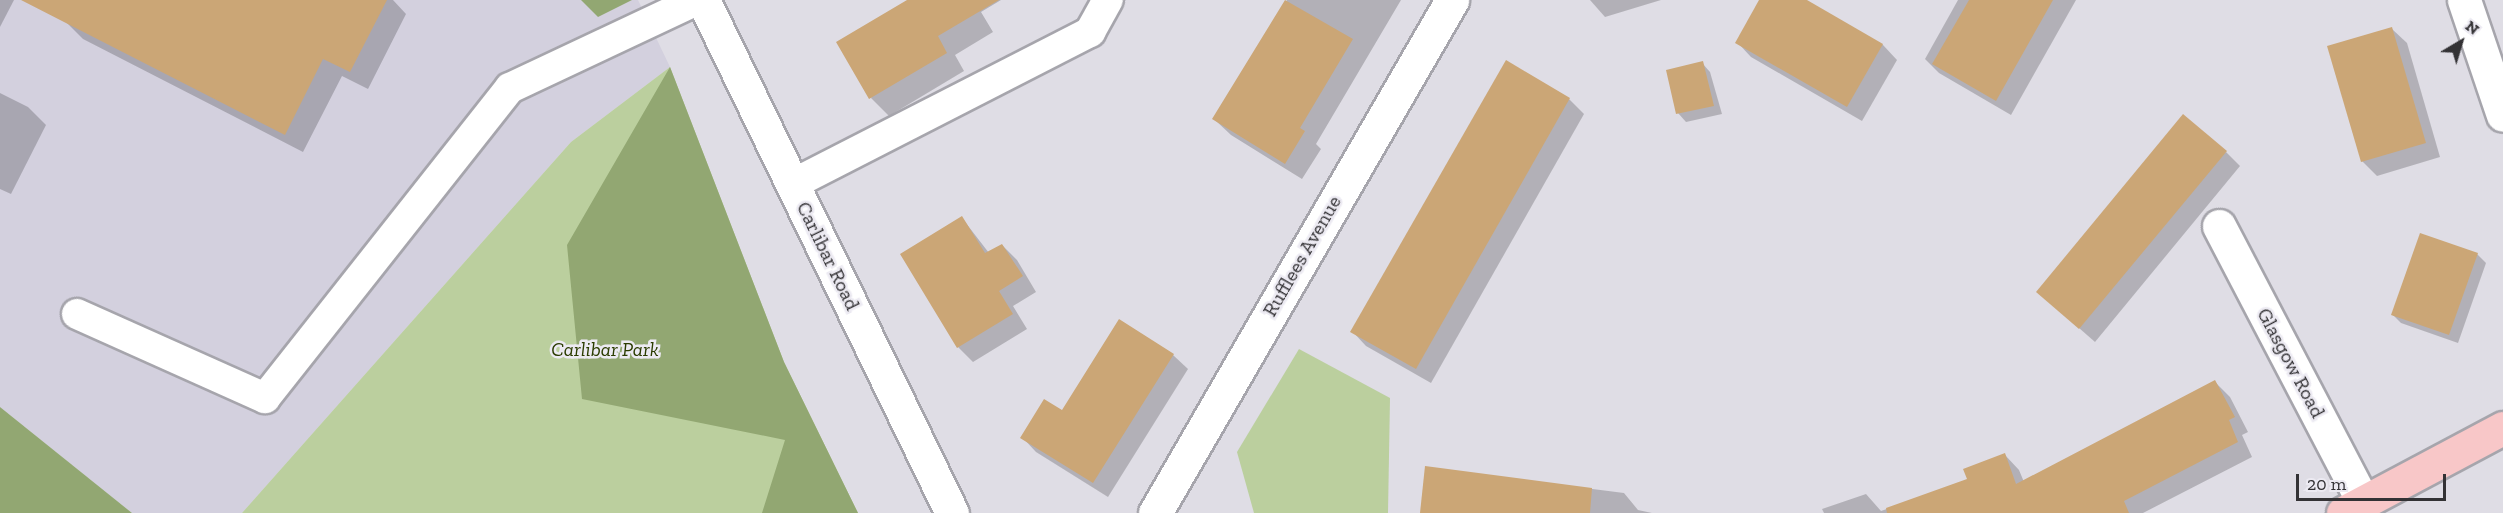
<!DOCTYPE html>
<html>
<head>
<meta charset="utf-8">
<style>
	body { margin:0 }
	#map { position:relative; width:2503px; height:513px; overflow:hidden; background:#dfdde5; font-family:"Zilla Slab",serif }
	div>[style] { position:absolute }
	[style*='--x'] { left:calc(var(--x)*1px); top:calc(var(--y)*1px); width:calc(var(--w)*1px); rotate:calc(var(--a)*1deg) }
	.built>* { inset:0; background:#d3d0de }
	.green>* { inset:0; background:#bbcf9e }
	.forest>* { inset:0; background:#92a772 }
	.shadow>* { inset:0; background:#0003 }
	.building>* { inset:0; background:#cba676 }
	.roads { filter:drop-shadow(2px 0 #a6a5ac) drop-shadow(-2px 0 #a6a5ac) drop-shadow(0 2px #a6a5ac) drop-shadow(0 -2px #a6a5ac) }
	.service>* { height:30px; margin:-15px; padding:0 15px; transform-origin:15px; border-radius:15px; background:#fff }
	.minor>* { height:33px; margin:-16.5px; padding:0 16.5px; transform-origin:16.5px; border-radius:16.5px; background:#fff }
	.tertiary>* { height:33px; margin:-16.5px; padding:0 16.5px; transform-origin:16.5px; border-radius:16.5px; background:#fff }
	.primary>* { height:33px; margin:-16.5px; padding:0 16.5px; transform-origin:16.5px; border-radius:16.5px; background:#f8c7c8 }
	span { translate:-50% -50%; white-space:nowrap; text-align:center; line-height:1.15; -webkit-text-stroke:5px #eceaf2; paint-order:stroke }
	.street-label { font-size:20px; color:#333235 }
	.park-label { font-size:20px; color:#2b3c00; font-style:italic }
	.north { position:absolute; left:2431px; top:12px; width:60px; height:60px; -webkit-text-stroke:4px #eceaf2; paint-order:stroke; rotate:38deg; font-size:16px; font-weight:700; line-height:24px; text-align:center; color:#333235 }
	.north::after { content:''; display:block; margin:auto; width:21px; height:27px; background:#333235; clip-path:polygon(50% 0,100% 100%,50% 72%,0 100%) }
	.scale { position:absolute; left:2296px; top:474px; width:150px; height:27px; box-sizing:border-box; border:3px solid #333235; border-top:0; padding-left:8px; font-size:18px; line-height:21px; white-space:nowrap; color:#333235; -webkit-text-stroke:4px #eceaf2; paint-order:stroke }
</style>
</head>
<body>
<div id="map">
	<div class="built">
		<div style="clip-path:polygon(0 0,638px 0,670px 67px,571px 142px,242px 513px,132px 513px,0 407px)"></div>
	</div>
	<div class="green">
		<div style="clip-path:polygon(670px 67px,784px 362px,858px 513px,242px 513px,571px 142px)"></div>
		<div style="clip-path:polygon(1299px 349px,1390px 398px,1388px 513px,1254px 513px,1237px 452px)"></div>
	</div>
	<div class="forest">
		<div style="clip-path:polygon(581px 0,632px 0,598px 17px)"></div>
		<div style="clip-path:polygon(670px 67px,784px 362px,858px 513px,762px 513px,785px 440px,582px 399px,567px 245px)"></div>
		<div style="clip-path:polygon(0 407px,132px 513px,0 513px)"></div>
	</div>
	<div class="shadow">
		<div style="clip-path:polygon(0 0,14px 0,0 27px)"></div>
		<div style="clip-path:polygon(76px 0,393px 0,406px 14px,368px 89px,342px 76px,303px 152px,83px 39px,65px 21px)"></div>
		<div style="clip-path:polygon(910px 0,1001px 0,981px 12px,993px 32px,955px 55px,964px 71px,889px 116px,871px 98px)"></div>
		<div style="clip-path:polygon(1287px 0,1401px 0,1316px 144px,1321px 149px,1302px 179px,1231px 135px,1214px 119px)"></div>
		<div style="clip-path:polygon(1590px 0,1661px 0,1605px 17px)"></div>
		<div style="clip-path:polygon(1761px 0,1804px 0,1883px 45px,1897px 60px,1862px 121px,1751px 57px,1737px 42px)"></div>
		<div style="clip-path:polygon(1958px 0,2076px 0,2011px 115px,1939px 73px,1925px 59px)"></div>
		<div style="clip-path:polygon(2392px 29px,2407px 43px,2440px 157px,2377px 176px,2362px 161px)"></div>
		<div style="clip-path:polygon(1702px 63px,1710px 72px,1722px 114px,1686px 122px,1678px 113px)"></div>
		<div style="clip-path:polygon(0 93px,28px 107px,46px 125px,11px 194px,0 189px)"></div>
		<div style="clip-path:polygon(1569px 99px,1584px 114px,1431px 383px,1366px 346px,1352px 331px)"></div>
		<div style="clip-path:polygon(2226px 152px,2240px 166px,2095px 342px,2038px 292px)"></div>
		<div style="clip-path:polygon(962px 218px,989px 253px,1002px 245px,1017px 260px,1036px 292px,1013px 306px,1027px 329px,973px 362px,958px 347px)"></div>
		<div style="clip-path:polygon(2477px 254px,2486px 263px,2458px 343px,2401px 323px,2392px 314px)"></div>
		<div style="clip-path:polygon(1173px 355px,1188px 369px,1108px 497px,1036px 452px,1022px 437px)"></div>
		<div style="clip-path:polygon(2215px 382px,2230px 397px,2248px 432px,2242px 435px,2252px 457px,2143px 513px,1824px 513px,1822px 509px,1866px 494px,1881px 511px,1969px 480px,2005px 455px,2019px 470px,2024px 482px)"></div>
		<div style="clip-path:polygon(1426px 468px,1624px 493px,1638px 510px,1652px 513px,1421px 513px)"></div>
	</div>
	<div class="building">
		<div style="clip-path:polygon(21px 0,387px 0,350px 72px,323px 59px,285px 135px)"></div>
		<div style="clip-path:polygon(907px 0,999px 0,938px 36px,947px 53px,869px 99px,836px 42px)"></div>
		<div style="clip-path:polygon(1285px 0,1353px 39px,1300px 128px,1305px 131px,1285px 164px,1212px 119px)"></div>
		<div style="clip-path:polygon(1759px 0,1807px 0,1883px 44px,1847px 107px,1735px 43px)"></div>
		<div style="clip-path:polygon(1969px 0,2053px 0,1996px 101px,1932px 64px)"></div>
		<div style="clip-path:polygon(2392px 27px,2426px 143px,2361px 162px,2327px 46px)"></div>
		<div style="clip-path:polygon(1506px 60px,1570px 98px,1416px 369px,1350px 332px)"></div>
		<div style="clip-path:polygon(1703px 61px,1714px 106px,1676px 114px,1666px 70px)"></div>
		<div style="clip-path:polygon(2183px 114px,2227px 151px,2079px 329px,2036px 292px)"></div>
		<div style="clip-path:polygon(962px 216px,985px 253px,1002px 244px,1023px 276px,999px 291px,1013px 314px,957px 348px,900px 254px)"></div>
		<div style="clip-path:polygon(2420px 233px,2478px 253px,2449px 335px,2391px 315px)"></div>
		<div style="clip-path:polygon(1119px 319px,1174px 354px,1093px 483px,1020px 438px,1044px 399px,1062px 410px)"></div>
		<div style="clip-path:polygon(2215px 380px,2235px 417px,2229px 420px,2238px 442px,2124px 501px,2129px 513px,1887px 513px,1886px 508px,1967px 479px,1963px 469px,2005px 453px,2016px 484px)"></div>
		<div style="clip-path:polygon(1425px 466px,1592px 488px,1590px 513px,1420px 513px)"></div>
	</div>
	<div class="roads">
		<div class="service">
			<div style="--x:793;--y:184;--w:334;--a:-27.1"></div>
			<div style="--x:1090;--y:32;--w:37;--a:-61"></div>
			<div style="--x:77;--y:314;--w:206;--a:24.1"></div>
			<div style="--x:265;--y:398;--w:395;--a:-51.7"></div>
			<div style="--x:510;--y:88;--w:207;--a:-25.2"></div>
		</div>
		<div class="minor">
			<div style="--x:2464;--y:0;--w:121;--a:71.3"></div>
			<div style="--x:2219;--y:226;--w:310;--a:62.4"></div>
			<div style="--x:1155;--y:513;--w:593;--a:-59.93"></div>
		</div>
		<div class="tertiary">
			<div style="--x:703;--y:0;--w:570;--a:64.11"></div>
		</div>
		<div class="primary">
			<div style="--x:2343;--y:513;--w:181;--a:-28"></div>
		</div>
	</div>
	<div class="street-label">
		<span style="left:828px;top:256px;rotate:64deg">Carlibar Road</span>
		<span style="left:1302px;top:256px;rotate:-60deg">Rufflees Avenue</span>
		<span style="left:2291px;top:363px;rotate:62deg">Glasgow Road</span>
	</div>
	<div class="park-label">
		<span style="left:605px;top:349px">Carlibar Park</span>
	</div>
	<div class="north">N</div>
	<div class="scale">20 m</div>
</div>
</body>
</html>
